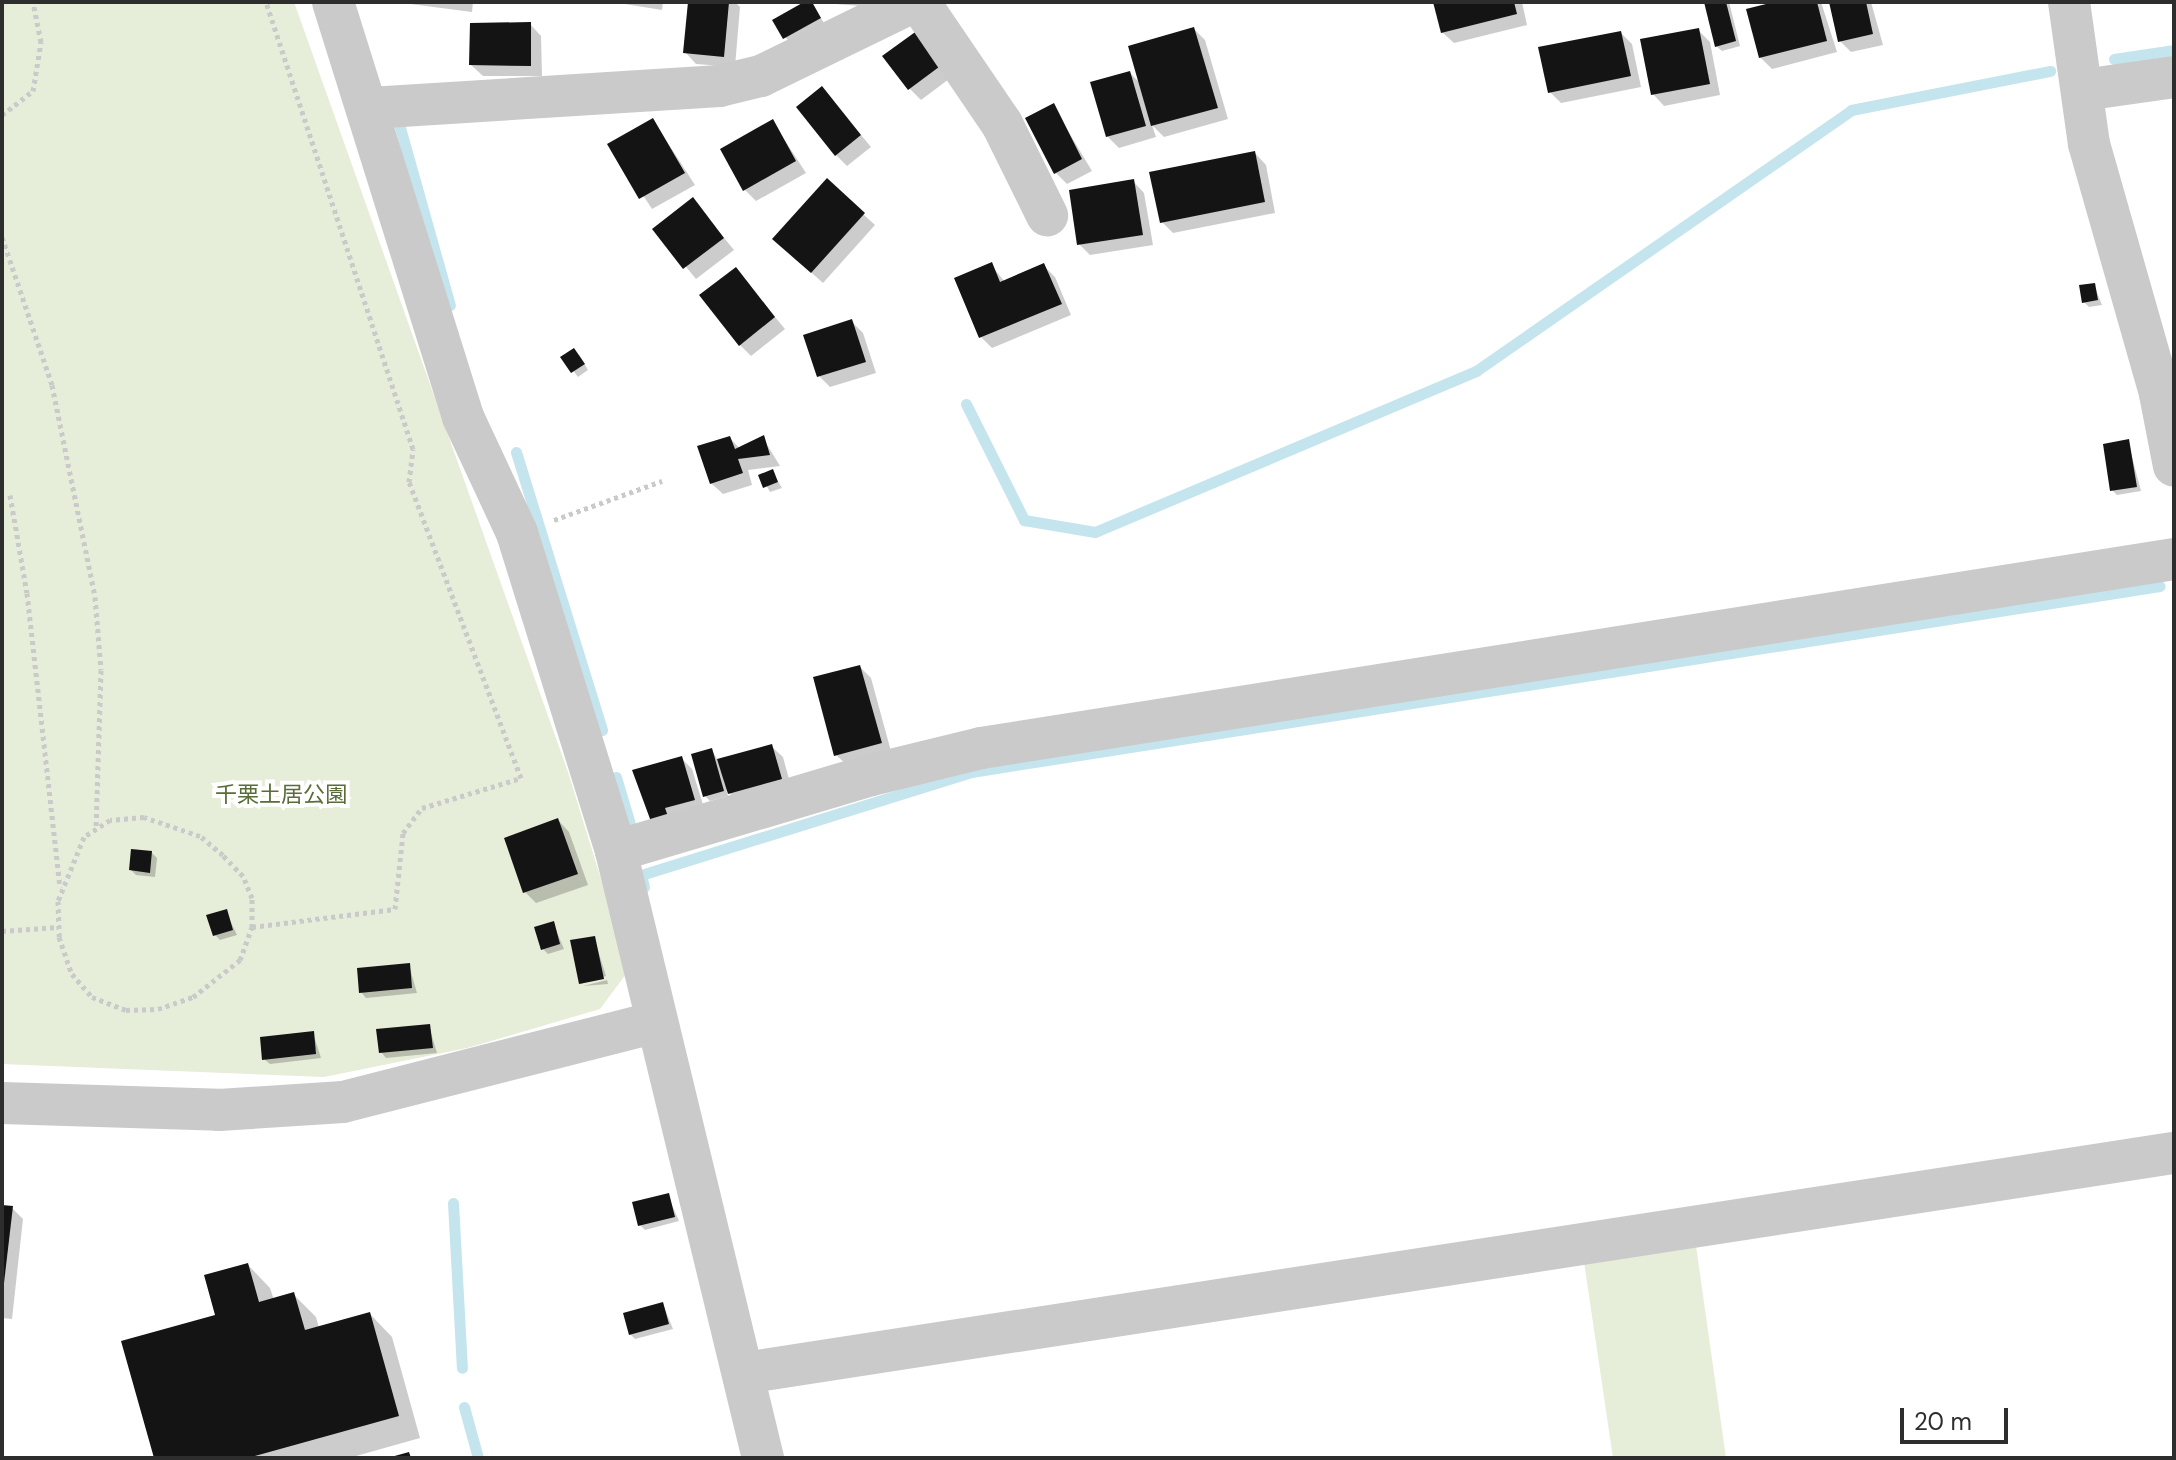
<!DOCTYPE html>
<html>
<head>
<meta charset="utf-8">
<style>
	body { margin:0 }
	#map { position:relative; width:2176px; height:1460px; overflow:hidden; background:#fff; font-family:"DM Sans","Noto Sans JP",sans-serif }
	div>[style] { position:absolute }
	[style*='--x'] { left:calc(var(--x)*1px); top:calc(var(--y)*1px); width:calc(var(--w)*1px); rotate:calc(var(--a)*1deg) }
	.green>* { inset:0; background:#e6edd9 }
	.shadow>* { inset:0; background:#0003 }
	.stream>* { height:11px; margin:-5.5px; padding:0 5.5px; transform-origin:5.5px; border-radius:5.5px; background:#c4e4ee }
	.building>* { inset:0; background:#141414 }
	.path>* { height:5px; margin-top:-2.5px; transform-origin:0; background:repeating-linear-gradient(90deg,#cacaca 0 4px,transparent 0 8px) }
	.minor>* { height:42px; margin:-21px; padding:0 21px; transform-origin:21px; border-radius:21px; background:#cacaca }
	span { translate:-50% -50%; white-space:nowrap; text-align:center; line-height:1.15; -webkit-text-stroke:8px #fff; paint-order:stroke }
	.park-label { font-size:22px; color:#586d37 }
	.frame { position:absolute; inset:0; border:4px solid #2d2d2d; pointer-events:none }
	.scale { position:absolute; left:1900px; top:1408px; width:108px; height:36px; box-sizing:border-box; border:4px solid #2d2d2d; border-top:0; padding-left:10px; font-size:24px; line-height:28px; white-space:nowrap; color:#2d2d2d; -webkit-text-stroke:6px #fff; paint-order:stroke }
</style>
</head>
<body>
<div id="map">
	<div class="green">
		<div style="clip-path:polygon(2px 2px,294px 2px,568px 772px,629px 970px,600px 1009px,467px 1048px,324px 1077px,2px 1064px)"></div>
		<div style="clip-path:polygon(1695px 1239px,1726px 1458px,1613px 1458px,1583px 1255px)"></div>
	</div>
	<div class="shadow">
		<div style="clip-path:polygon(395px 2px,473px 2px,472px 12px)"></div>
		<div style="clip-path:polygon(612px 2px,663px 2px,662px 10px)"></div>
		<div style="clip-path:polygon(690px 2px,735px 2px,740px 7px,735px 67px,696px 64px,685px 52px)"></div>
		<div style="clip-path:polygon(805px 2px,885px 2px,885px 8px,811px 2px,824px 23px,790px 42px,785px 37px)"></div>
		<div style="clip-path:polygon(1435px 2px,1522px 2px,1527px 25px,1454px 43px,1442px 32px)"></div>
		<div style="clip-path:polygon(1706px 2px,1729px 2px,1740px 46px,1722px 51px,1716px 46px)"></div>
		<div style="clip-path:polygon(1782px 2px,1821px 2px,1837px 52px,1772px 69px,1760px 57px)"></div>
		<div style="clip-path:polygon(1831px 2px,1871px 2px,1883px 45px,1851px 52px,1840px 41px)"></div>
		<div style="clip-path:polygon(530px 24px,541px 36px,542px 76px,483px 76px,471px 65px)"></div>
		<div style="clip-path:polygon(1194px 29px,1205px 40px,1228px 119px,1164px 137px,1152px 125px,1156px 137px,1119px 148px,1107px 136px,1130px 73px,1141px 84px)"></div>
		<div style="clip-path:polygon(1698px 30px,1710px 42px,1720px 95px,1664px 106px,1653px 94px)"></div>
		<div style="clip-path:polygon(1621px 33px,1632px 44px,1641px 87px,1561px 103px,1550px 92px)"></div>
		<div style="clip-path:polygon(929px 44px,953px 76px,921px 100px,909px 88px)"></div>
		<div style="clip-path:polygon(822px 88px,871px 147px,847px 166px,836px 155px)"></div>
		<div style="clip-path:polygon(1053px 106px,1092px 171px,1067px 184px,1056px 173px)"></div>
		<div style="clip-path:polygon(653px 120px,695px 185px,652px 209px,610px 145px)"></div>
		<div style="clip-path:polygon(773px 122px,806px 173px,756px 201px,745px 190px)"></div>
		<div style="clip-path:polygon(1255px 153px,1266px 165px,1275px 213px,1173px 233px,1162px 222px)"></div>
		<div style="clip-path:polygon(827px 181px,875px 225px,823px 283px,786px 250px)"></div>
		<div style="clip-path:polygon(1133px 181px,1144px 193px,1153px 245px,1090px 255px,1079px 244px)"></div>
		<div style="clip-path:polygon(693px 200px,734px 250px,696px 279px,655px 229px)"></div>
		<div style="clip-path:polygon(991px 265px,1005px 282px,1044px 266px,1055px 277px,1071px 315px,992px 348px,981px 337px)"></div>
		<div style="clip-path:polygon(736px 270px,785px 329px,751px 356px,740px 345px)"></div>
		<div style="clip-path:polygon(2094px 285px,2102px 305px,2089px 307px,2084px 302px)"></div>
		<div style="clip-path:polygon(852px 322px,863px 333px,876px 373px,830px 387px,819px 376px)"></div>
		<div style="clip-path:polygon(579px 355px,588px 370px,578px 377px,563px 357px)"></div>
		<div style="clip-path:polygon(730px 438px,741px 450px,763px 438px,780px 466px,748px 470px,752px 485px,723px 494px,711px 483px)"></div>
		<div style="clip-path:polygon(2128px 442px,2141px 491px,2117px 495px,2112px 490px)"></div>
		<div style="clip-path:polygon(772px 471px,782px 488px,770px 492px,761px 476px)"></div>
		<div style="clip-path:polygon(860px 667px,871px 678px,892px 755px,848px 766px,836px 755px)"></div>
		<div style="clip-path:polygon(771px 746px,783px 757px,792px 790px,741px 804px,726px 790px,728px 796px,710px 801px,705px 796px,712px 750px,718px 761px)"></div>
		<div style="clip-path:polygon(681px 758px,692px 769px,705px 811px,655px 826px)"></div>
		<div style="clip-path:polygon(558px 820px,569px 832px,588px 885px,536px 903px,525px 892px)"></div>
		<div style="clip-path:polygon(152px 853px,157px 858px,155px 877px,136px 875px,131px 870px)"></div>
		<div style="clip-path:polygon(226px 912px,237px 935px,220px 940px,215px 935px)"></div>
		<div style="clip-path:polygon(553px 923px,564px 949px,548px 954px,543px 949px)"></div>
		<div style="clip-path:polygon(594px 938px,606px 976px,581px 984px,580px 983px)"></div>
		<div style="clip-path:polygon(409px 965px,417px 993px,366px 998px,361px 992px)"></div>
		<div style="clip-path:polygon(607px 980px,608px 984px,583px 986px)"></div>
		<div style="clip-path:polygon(429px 1026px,437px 1053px,386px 1058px,381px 1052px)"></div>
		<div style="clip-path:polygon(313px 1033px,321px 1058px,270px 1064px,264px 1059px)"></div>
		<div style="clip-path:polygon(668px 1196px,679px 1221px,645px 1230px,640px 1225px)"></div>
		<div style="clip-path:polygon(2px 1207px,12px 1208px,23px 1219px,12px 1319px,2px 1318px)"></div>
		<div style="clip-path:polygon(248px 1265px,270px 1288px,274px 1300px,294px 1295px,316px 1317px,319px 1328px,370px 1314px,392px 1337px,420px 1438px,349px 1458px,156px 1458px,218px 1316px)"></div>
		<div style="clip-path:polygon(663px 1304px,673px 1329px,635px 1339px,630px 1334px)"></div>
	</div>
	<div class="stream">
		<div style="--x:2114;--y:59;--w:61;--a:-8.5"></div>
		<div style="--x:399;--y:124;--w:188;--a:74.3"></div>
		<div style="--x:966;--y:404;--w:130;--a:63.4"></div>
		<div style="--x:1024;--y:520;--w:72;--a:9.6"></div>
		<div style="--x:1095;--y:532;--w:414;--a:-22.9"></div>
		<div style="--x:1476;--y:371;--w:457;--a:-34.8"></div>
		<div style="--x:1851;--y:110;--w:203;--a:-11.1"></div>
		<div style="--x:516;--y:452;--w:291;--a:72.8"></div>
		<div style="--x:616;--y:777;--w:49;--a:73.4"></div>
		<div style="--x:644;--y:887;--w:12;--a:-104"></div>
		<div style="--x:641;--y:875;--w:346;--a:-17.3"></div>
		<div style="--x:971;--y:772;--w:1203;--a:-8.89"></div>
		<div style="--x:453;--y:1203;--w:165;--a:86.9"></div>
		<div style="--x:464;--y:1407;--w:53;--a:74.6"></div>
	</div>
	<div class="building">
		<div style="clip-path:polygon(688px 2px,729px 2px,724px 57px,683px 53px)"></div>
		<div style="clip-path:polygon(804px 2px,812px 2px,821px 18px,783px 39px,772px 20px)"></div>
		<div style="clip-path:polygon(1433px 2px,1514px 2px,1517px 14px,1441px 33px)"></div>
		<div style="clip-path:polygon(1704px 2px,1726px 2px,1736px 41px,1715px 47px)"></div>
		<div style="clip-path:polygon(1774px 2px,1817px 2px,1827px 41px,1759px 58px,1746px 9px)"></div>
		<div style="clip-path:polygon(1829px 2px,1866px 2px,1873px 34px,1838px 42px)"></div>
		<div style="clip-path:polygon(531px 22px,531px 66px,469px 65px,470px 23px)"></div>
		<div style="clip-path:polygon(1194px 27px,1218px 108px,1151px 126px,1128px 46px)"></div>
		<div style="clip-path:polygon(1699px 28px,1710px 84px,1651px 95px,1640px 39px)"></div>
		<div style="clip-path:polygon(918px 30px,943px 64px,908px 90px,882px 56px)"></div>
		<div style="clip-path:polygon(1621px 31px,1631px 76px,1548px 93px,1538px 47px)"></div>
		<div style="clip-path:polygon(1130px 71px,1146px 126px,1106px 137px,1090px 82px)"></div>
		<div style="clip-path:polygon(822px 86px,861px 135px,835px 156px,796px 107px)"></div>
		<div style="clip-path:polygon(1054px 103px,1082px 159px,1054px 174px,1025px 118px)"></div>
		<div style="clip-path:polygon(653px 118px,685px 173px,639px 199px,607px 144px)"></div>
		<div style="clip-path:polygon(773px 119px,796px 161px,743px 191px,720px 149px)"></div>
		<div style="clip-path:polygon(1255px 151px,1265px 202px,1160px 223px,1149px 172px)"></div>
		<div style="clip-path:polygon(827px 178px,865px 213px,811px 273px,772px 239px)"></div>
		<div style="clip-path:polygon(1134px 179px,1143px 235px,1077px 245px,1069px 190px)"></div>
		<div style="clip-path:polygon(693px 197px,724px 238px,683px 269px,652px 229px)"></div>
		<div style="clip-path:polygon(992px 262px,1000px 282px,1044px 263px,1062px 304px,979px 338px,954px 278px)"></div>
		<div style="clip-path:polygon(736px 267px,775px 317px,739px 346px,699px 295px)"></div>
		<div style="clip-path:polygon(2095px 283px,2098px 300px,2082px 303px,2079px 285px)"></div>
		<div style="clip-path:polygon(852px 319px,866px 362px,817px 377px,803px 335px)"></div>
		<div style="clip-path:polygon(574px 348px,585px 364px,571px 373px,560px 357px)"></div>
		<div style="clip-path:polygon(764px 435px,770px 455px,738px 459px,743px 473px,710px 484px,697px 446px,730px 436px,735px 449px)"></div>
		<div style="clip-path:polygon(2129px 439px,2137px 487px,2110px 491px,2103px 444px)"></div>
		<div style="clip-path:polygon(773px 469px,778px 482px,763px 488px,758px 475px)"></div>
		<div style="clip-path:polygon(860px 665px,882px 743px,834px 756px,813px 677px)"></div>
		<div style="clip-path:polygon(772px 744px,782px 779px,728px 794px,717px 759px)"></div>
		<div style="clip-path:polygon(712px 748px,724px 791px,703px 797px,691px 754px)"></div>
		<div style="clip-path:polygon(682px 756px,695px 800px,665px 808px,670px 822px,653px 827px,632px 770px)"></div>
		<div style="clip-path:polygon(558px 818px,578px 874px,523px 893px,504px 838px)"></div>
		<div style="clip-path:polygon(131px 849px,152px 851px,150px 873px,129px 870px)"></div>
		<div style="clip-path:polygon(227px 909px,233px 930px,213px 936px,206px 915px)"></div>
		<div style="clip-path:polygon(554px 921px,560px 944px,541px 950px,534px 927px)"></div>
		<div style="clip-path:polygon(595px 936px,604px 979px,579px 984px,570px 940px)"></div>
		<div style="clip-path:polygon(410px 963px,412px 988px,359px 993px,357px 968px)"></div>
		<div style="clip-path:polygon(430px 1024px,433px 1048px,379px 1053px,376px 1029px)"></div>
		<div style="clip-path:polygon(314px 1031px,316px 1054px,262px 1060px,260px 1037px)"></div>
		<div style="clip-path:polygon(669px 1193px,675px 1217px,638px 1226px,632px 1202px)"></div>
		<div style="clip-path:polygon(2px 1205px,13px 1206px,4px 1283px,2px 1283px)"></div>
		<div style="clip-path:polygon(248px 1263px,259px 1302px,294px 1292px,305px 1330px,370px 1312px,399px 1416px,248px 1458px,154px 1458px,121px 1341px,215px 1315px,204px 1275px)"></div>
		<div style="clip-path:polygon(663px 1302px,669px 1324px,629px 1335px,623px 1313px)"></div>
		<div style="clip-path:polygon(409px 1452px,411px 1458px,391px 1458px,391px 1457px)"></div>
	</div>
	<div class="path">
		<div style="--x:2;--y:115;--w:39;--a:-38"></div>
		<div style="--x:33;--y:91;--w:50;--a:-80.7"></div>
		<div style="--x:41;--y:42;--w:41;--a:-101.3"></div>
		<div style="--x:2;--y:237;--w:156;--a:71.3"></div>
		<div style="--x:52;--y:385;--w:216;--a:78.5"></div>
		<div style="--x:95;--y:597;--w:73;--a:85.3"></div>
		<div style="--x:101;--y:670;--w:158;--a:91.8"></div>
		<div style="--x:10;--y:495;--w:99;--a:80.2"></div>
		<div style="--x:27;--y:593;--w:296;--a:83.6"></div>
		<div style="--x:554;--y:520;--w:115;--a:-19.9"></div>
		<div style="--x:252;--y:927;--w:29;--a:-90"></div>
		<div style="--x:252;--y:898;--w:24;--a:-112"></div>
		<div style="--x:243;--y:876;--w:29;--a:-134"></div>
		<div style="--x:223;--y:855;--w:30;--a:-140"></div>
		<div style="--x:200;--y:836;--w:59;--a:-161.3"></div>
		<div style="--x:144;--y:817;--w:34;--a:175"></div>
		<div style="--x:110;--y:820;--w:31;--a:147"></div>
		<div style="--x:84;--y:837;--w:69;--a:112.1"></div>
		<div style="--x:58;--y:901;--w:36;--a:88"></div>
		<div style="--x:59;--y:937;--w:39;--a:71"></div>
		<div style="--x:72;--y:974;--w:30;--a:49"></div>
		<div style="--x:92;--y:997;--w:36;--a:21"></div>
		<div style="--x:126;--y:1010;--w:32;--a:-2"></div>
		<div style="--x:158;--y:1009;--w:37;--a:-19"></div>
		<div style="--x:193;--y:997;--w:60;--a:-38.2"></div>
		<div style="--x:240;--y:960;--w:35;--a:-70"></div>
		<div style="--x:252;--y:927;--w:144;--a:-7.2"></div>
		<div style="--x:395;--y:909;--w:76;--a:-84"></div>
		<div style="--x:403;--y:833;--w:31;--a:-53"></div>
		<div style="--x:422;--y:808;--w:103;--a:-16.9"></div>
		<div style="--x:521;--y:778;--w:316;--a:-110.7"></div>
		<div style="--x:409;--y:482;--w:33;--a:-83"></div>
		<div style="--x:413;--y:449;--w:471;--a:-108.2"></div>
		<div style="--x:2;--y:931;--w:56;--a:-4.1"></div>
	</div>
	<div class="minor">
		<div style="--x:333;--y:2;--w:435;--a:72.6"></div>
		<div style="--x:463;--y:417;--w:128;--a:65"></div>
		<div style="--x:517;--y:533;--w:333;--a:72.7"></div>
		<div style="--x:616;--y:851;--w:625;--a:76.39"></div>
		<div style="--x:919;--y:2;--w:148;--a:55.8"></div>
		<div style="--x:1002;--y:124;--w:102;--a:63.7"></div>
		<div style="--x:2069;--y:2;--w:143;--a:82"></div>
		<div style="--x:2089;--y:144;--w:260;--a:74.1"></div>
		<div style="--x:2160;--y:394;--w:73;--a:79"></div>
		<div style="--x:2083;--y:90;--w:92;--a:-8.1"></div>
		<div style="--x:370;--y:108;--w:350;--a:-3.6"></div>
		<div style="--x:719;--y:86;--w:43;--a:-13.4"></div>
		<div style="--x:761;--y:76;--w:169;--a:-26"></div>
		<div style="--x:616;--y:851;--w:266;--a:-16.6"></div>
		<div style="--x:871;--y:775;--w:113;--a:-13.8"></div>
		<div style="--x:981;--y:748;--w:1208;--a:-9"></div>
		<div style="--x:2;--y:1103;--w:217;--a:1.8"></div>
		<div style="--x:219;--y:1110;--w:124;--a:-3.7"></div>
		<div style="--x:343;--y:1102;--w:321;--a:-14.3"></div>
		<div style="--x:744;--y:1373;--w:1447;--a:-8.75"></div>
	</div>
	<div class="park-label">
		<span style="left:281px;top:795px">千栗土居公園</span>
	</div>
	<div class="frame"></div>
	<div class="scale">20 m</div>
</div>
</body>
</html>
